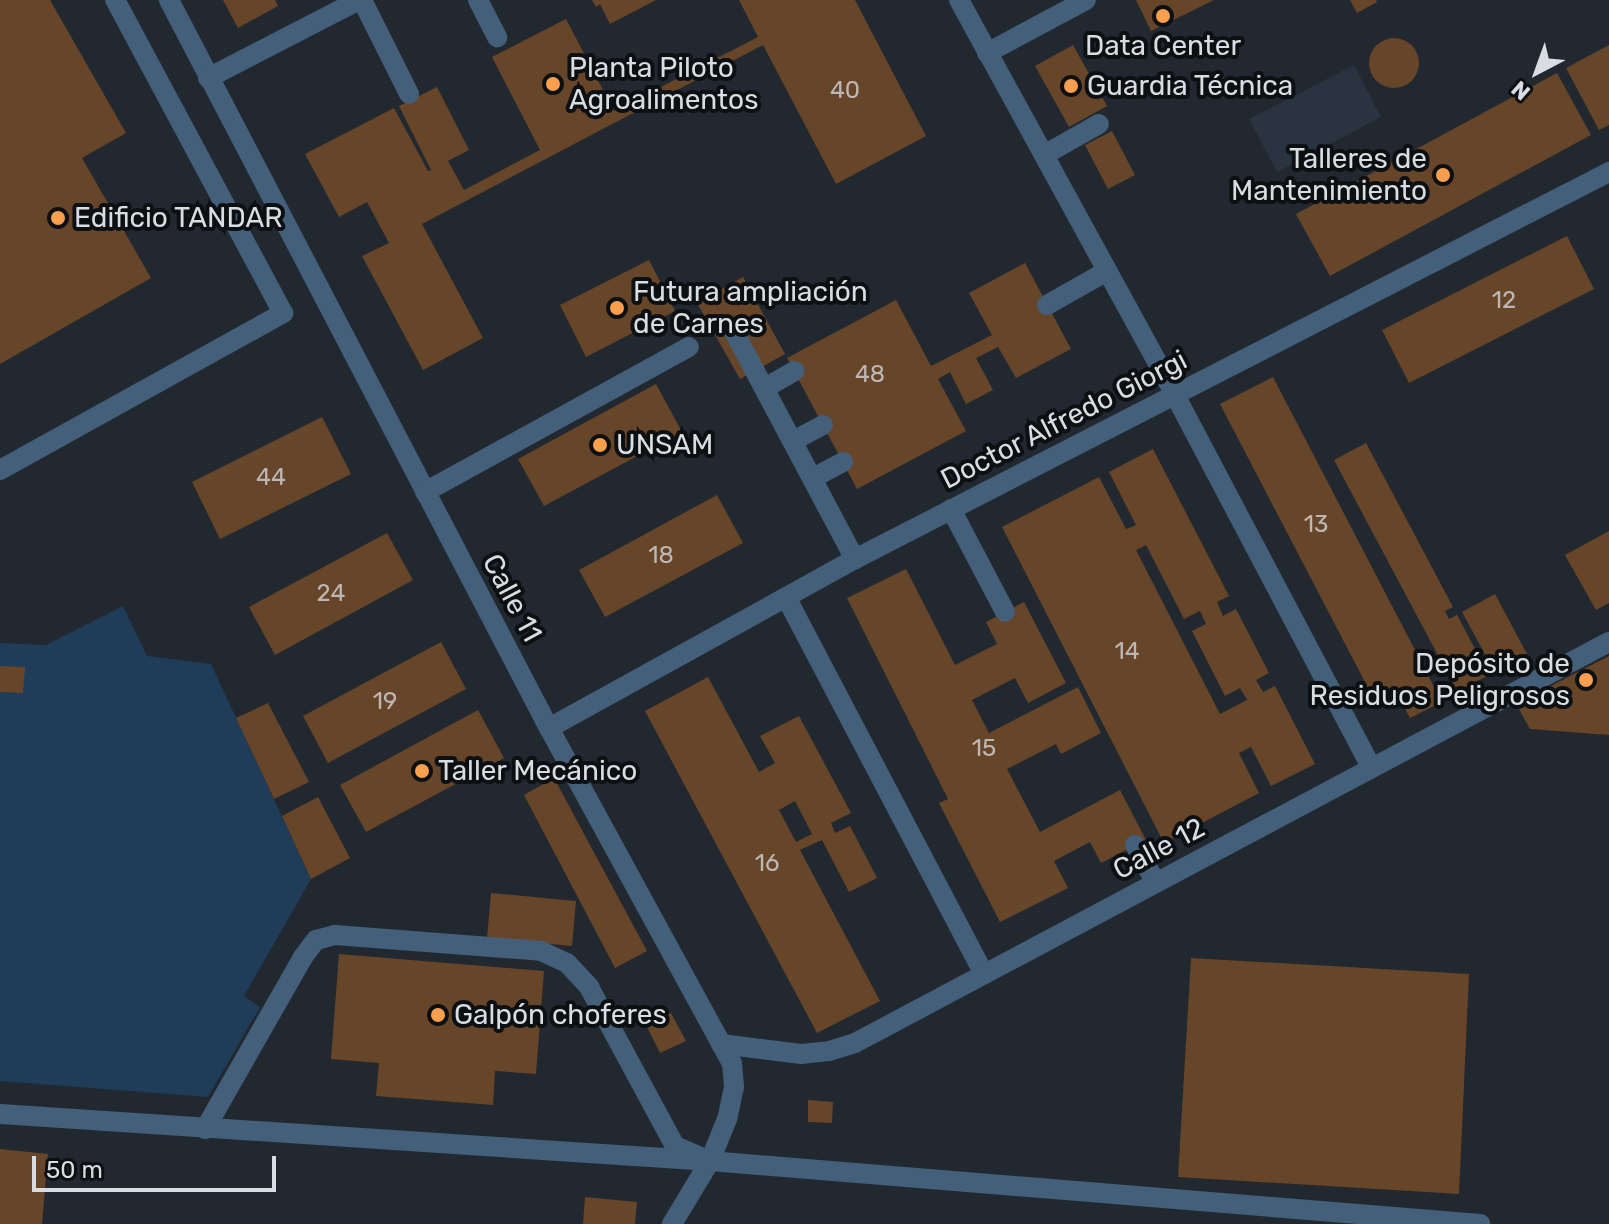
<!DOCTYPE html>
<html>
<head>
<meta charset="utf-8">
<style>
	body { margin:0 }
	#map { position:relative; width:1609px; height:1224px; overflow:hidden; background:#21282f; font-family:Rubik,sans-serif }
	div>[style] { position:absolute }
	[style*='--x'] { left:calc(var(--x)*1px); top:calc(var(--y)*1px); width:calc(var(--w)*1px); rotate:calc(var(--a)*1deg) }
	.built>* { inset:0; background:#293440 }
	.green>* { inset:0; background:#1f3c59 }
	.building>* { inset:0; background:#674528 }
	.round { border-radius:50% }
	.minor>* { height:20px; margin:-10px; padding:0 10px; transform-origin:10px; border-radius:10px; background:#435f7a }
	.dots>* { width:22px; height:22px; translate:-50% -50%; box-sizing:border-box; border:4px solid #0d1013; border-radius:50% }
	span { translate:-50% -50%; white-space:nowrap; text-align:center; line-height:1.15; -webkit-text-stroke:8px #0d1013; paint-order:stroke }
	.number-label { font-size:24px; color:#bcb7b4 }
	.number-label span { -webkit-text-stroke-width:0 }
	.poi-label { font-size:28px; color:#d9dde2 }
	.left { translate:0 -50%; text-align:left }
	.right { translate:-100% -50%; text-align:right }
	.street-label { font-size:28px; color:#d9dde2 }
	.north { position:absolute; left:1497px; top:32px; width:80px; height:80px; -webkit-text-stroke:6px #0d1013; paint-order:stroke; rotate:221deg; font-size:22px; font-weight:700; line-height:32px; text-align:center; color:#d9dde2 }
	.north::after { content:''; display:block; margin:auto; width:28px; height:36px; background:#d9dde2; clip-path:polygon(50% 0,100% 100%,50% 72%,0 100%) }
	.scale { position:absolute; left:32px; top:1156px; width:244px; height:36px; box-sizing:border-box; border:4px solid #d9dde2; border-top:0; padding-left:10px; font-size:24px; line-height:28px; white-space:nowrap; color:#d9dde2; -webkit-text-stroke:6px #0d1013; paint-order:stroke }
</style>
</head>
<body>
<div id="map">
	<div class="built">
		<div style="clip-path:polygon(1354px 65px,1381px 117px,1277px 172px,1249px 119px)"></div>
	</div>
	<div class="green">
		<div style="clip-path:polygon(123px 606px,147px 656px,211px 664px,311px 879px,244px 996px,260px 1007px,208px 1097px,0 1081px,0 643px,46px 645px)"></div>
	</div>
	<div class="building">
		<div style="clip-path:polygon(0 0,50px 0,126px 133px,82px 158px,151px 278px,0 364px)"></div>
		<div style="clip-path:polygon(223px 0,275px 0,278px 6px,238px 28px)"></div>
		<div style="clip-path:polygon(592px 0,656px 0,610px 24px,600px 4px,596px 7px)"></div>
		<div style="clip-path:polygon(739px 0,855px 0,926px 136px,836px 184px,763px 45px,422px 224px,483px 338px,423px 370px,362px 256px,389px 243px,367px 202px,339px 217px,305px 154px,394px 108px,428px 171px,431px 170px,399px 106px,437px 87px,469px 150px,448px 161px,464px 190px,540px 150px,492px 57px,566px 19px,614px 111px,758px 37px)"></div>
		<div style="clip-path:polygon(1136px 0,1214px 0,1151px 31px)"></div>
		<div style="clip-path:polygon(1350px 0,1376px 0,1377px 2px,1357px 13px)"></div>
		<div class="round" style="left:1369px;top:38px;width:50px;height:50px"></div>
		<div style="clip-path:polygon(1073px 45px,1107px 106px,1069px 127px,1035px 66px)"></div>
		<div style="clip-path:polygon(1609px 45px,1609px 125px,1599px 130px,1566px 68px)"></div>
		<div style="clip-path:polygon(1557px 73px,1591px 135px,1330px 276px,1296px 214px)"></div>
		<div style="clip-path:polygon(1112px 131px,1135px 175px,1108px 189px,1085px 145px)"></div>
		<div style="clip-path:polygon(1567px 236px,1594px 289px,1409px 383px,1382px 330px)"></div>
		<div style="clip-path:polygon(649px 260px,675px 311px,586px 357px,560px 305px)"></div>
		<div style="clip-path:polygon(1025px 263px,1071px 349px,1016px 378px,998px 347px,976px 358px,993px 390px,966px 404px,950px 372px,938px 379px,966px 431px,857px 489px,787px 358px,896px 300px,931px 366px,992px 335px,969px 293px)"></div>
		<div style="clip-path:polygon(743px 277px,785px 354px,740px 379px,697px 303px)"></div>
		<div style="clip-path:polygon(1273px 377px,1442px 702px,1410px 718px,1398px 696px,1378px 707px,1220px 404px)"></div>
		<div style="clip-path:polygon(656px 384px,682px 432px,544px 506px,518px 459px)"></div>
		<div style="clip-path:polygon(322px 417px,351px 474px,220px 539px,192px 482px)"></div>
		<div style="clip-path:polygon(1366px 443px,1453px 607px,1445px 611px,1449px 619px,1457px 615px,1489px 675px,1457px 691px,1334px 460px)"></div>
		<div style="clip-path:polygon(evenodd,1153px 449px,1229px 596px,1217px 602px,1223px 616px,1236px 609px,1269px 673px,1256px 680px,1263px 692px,1275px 686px,1315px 764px,1271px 786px,1251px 747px,1239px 753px,1259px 793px,1164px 843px,1002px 527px,1099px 477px,1126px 529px,1136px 525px,1109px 472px,1153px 449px,1146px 545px,1184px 619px,1200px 611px,1206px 624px,1192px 631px,1225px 696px,1240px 688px,1247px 700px,1220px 714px,1136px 550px,1146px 545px)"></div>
		<div style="clip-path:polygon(717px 495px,743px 543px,605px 617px,579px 570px)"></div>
		<div style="clip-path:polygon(1609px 531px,1609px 603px,1596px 610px,1565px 555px)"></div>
		<div style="clip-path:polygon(387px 533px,413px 580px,275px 655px,249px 607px)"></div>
		<div style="clip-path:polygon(906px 569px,955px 665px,997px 644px,986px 622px,1024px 602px,1066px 683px,1028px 703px,1015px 678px,972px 700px,989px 733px,1078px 687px,1101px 733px,1061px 754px,1056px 744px,1007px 769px,1040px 832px,1120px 790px,1146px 840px,1101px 863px,1090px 842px,1054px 861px,1068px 888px,1000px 922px,939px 803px,948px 799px,847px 598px)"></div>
		<div style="clip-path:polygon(1495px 594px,1527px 654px,1494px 671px,1462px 612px)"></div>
		<div style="clip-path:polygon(441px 642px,466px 689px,328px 763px,303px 716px)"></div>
		<div style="clip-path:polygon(1609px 656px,1609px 735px,1530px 729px,1516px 704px)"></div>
		<div style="clip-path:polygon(0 666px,25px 667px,23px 693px,0 692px)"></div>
		<div style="clip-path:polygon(evenodd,708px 677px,759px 772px,775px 763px,760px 736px,799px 716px,851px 813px,831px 823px,835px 833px,850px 826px,877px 878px,849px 892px,822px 840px,800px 850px,880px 1001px,817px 1033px,645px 711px,708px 677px,795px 801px,812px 834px,796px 842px,779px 810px,795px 801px)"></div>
		<div style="clip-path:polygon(268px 703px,309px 782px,274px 799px,236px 718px)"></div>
		<div style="clip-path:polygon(478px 710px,504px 758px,366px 832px,340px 785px)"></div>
		<div style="clip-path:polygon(554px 778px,647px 951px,615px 968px,524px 795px)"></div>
		<div style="clip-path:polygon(318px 797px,350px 858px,311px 879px,282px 816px)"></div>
		<div style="clip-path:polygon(491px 893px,576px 901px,572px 946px,487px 938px)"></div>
		<div style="clip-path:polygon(339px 954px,544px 971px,536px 1074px,495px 1071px,493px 1105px,376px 1096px,379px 1063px,331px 1059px)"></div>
		<div style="clip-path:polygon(1191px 958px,1469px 974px,1459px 1194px,1178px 1177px)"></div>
		<div style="clip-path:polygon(671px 1013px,686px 1041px,660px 1053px,646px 1025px)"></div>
		<div style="clip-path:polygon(808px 1100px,833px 1102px,832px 1123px,808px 1122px)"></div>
		<div style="clip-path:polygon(0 1149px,48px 1154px,42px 1224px,0 1224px)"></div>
		<div style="clip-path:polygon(585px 1197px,637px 1202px,635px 1224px,583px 1224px)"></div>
	</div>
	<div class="minor">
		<div style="--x:169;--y:0;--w:821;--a:62.44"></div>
		<div style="--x:549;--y:728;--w:382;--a:61.4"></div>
		<div style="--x:732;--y:1063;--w:24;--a:85"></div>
		<div style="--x:734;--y:1087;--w:33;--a:102"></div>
		<div style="--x:727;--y:1119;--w:45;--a:112"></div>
		<div style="--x:710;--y:1161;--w:74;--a:121.1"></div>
		<div style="--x:362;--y:0;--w:105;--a:63.4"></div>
		<div style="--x:478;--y:0;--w:42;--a:62.8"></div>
		<div style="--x:959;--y:0;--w:450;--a:61.3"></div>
		<div style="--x:1175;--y:395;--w:420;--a:62.2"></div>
		<div style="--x:987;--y:53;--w:112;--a:-28.2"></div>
		<div style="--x:208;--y:78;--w:170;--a:-27.3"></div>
		<div style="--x:1044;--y:155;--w:63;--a:-29.4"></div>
		<div style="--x:1047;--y:305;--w:69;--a:-29.5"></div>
		<div style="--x:732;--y:328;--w:262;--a:62"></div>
		<div style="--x:765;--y:388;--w:34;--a:-30"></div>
		<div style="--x:793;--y:441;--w:34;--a:-28"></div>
		<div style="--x:0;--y:470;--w:324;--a:-29"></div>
		<div style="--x:283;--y:313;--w:355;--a:-118.2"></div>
		<div style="--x:813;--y:478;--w:34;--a:-28"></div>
		<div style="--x:425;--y:492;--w:301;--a:-28.8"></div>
		<div style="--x:951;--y:509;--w:116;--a:62.3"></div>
		<div style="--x:786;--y:597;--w:426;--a:62.3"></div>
		<div style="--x:549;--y:728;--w:350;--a:-28.9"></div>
		<div style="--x:855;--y:559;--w:848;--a:-27.17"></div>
		<div style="--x:1135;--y:845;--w:43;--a:61.1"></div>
		<div style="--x:721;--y:1044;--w:81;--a:7.1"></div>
		<div style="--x:801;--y:1054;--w:28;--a:-6"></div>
		<div style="--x:829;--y:1051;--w:27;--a:-17"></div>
		<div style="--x:855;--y:1043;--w:854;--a:-28.01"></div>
		<div style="--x:0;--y:1114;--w:712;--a:3.79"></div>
		<div style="--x:710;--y:1161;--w:773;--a:4.68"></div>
		<div style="--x:205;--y:1129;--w:198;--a:-60.3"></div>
		<div style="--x:303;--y:957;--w:21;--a:-53"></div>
		<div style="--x:316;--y:940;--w:20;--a:-15"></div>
		<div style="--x:335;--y:935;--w:207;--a:4.4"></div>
		<div style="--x:541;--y:951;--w:29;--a:25"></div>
		<div style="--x:567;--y:963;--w:33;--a:47"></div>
		<div style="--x:589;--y:987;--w:181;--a:61.6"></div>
		<div style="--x:675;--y:1146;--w:26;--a:23"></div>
	</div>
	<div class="dots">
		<div style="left:1163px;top:16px;background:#fa9f4e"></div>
		<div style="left:553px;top:84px;background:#fa9f4e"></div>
		<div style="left:1071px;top:86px;background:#fa9f4e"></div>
		<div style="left:1443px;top:175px;background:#fa9f4e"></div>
		<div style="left:58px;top:218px;background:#fa9f4e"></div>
		<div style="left:617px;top:308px;background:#fa9f4e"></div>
		<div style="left:600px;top:445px;background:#fa9f4e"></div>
		<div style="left:1586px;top:680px;background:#fa9f4e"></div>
		<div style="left:422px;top:771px;background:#fa9f4e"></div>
		<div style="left:438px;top:1015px;background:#fa9f4e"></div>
	</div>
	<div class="number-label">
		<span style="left:845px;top:91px">40</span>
		<span style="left:1504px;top:301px">12</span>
		<span style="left:870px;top:375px">48</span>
		<span style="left:271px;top:478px">44</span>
		<span style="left:1316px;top:525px">13</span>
		<span style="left:661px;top:556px">18</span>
		<span style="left:331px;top:594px">24</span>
		<span style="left:1127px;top:652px">14</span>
		<span style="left:385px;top:702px">19</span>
		<span style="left:984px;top:749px">15</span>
		<span style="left:767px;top:864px">16</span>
	</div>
	<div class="poi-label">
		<span style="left:1163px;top:46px">Data Center</span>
		<span class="left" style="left:569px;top:84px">Planta Piloto<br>Agroalimentos</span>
		<span class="left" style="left:1087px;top:86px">Guardia Técnica</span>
		<span class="right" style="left:1427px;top:175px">Talleres de<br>Mantenimiento</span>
		<span class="left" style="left:74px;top:218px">Edificio TANDAR</span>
		<span class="left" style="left:633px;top:308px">Futura ampliación<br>de Carnes</span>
		<span class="left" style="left:616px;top:445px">UNSAM</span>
		<span class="right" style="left:1570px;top:680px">Depósito de<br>Residuos Peligrosos</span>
		<span class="left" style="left:438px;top:771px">Taller Mecánico</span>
		<span class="left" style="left:454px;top:1015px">Galpón choferes</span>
	</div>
	<div class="street-label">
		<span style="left:1064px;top:420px;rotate:-27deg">Doctor Alfredo Giorgi</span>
		<span style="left:512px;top:598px;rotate:62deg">Calle 11</span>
		<span style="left:1159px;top:849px;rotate:-28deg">Calle 12</span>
	</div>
	<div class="north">N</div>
	<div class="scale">50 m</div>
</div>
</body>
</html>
